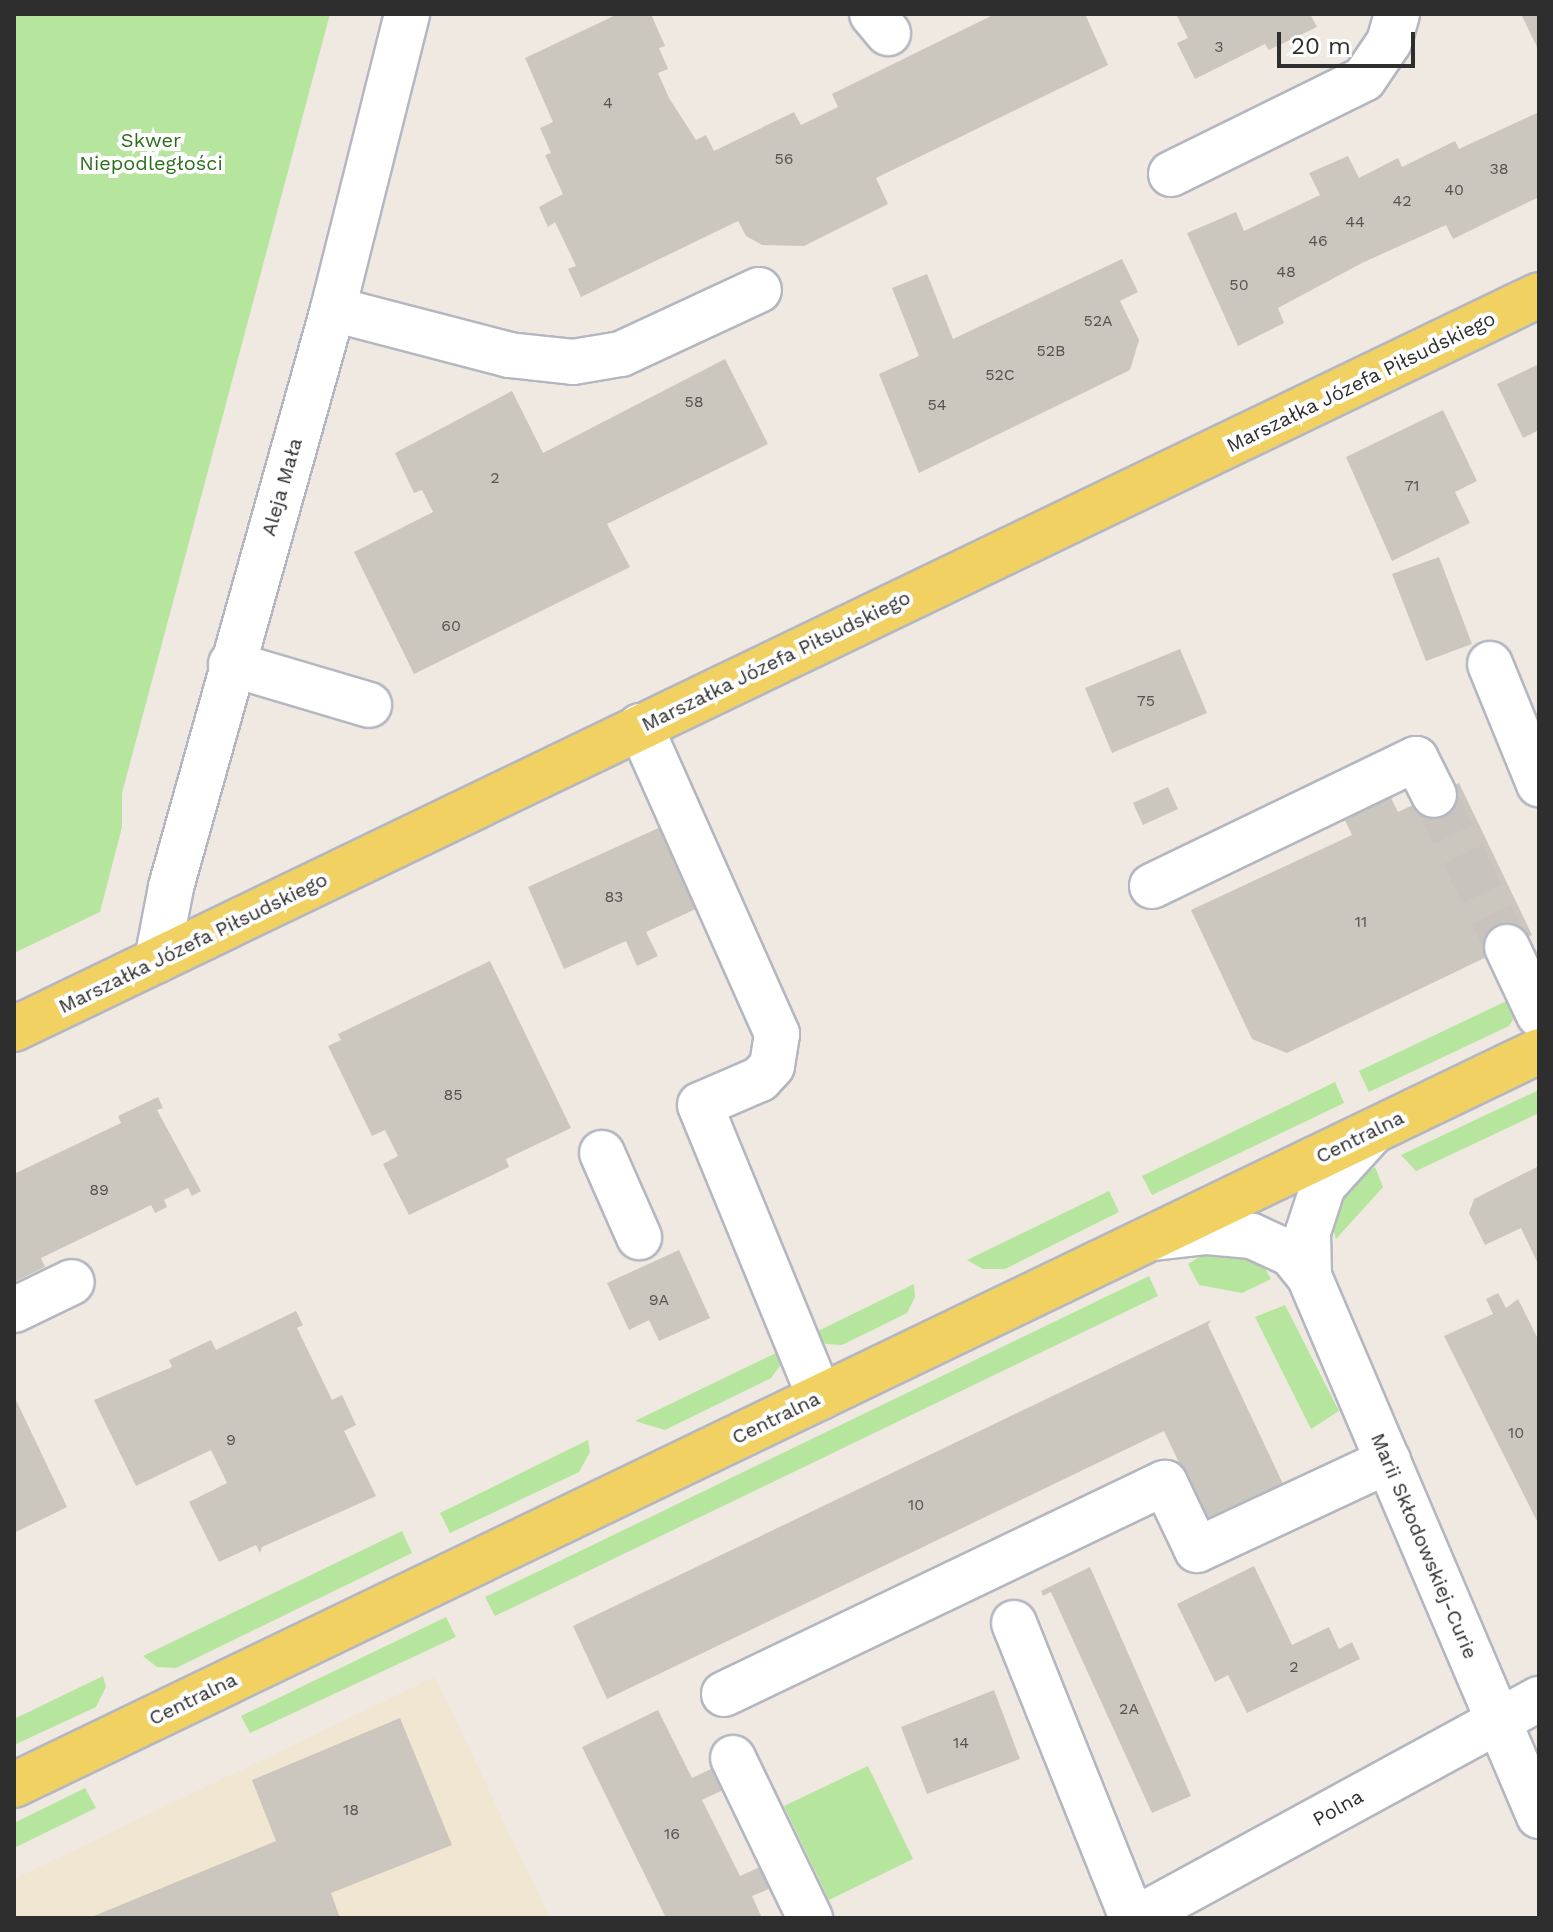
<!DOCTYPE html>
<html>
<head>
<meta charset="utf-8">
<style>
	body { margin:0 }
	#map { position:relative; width:1553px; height:1932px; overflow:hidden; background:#efe9e1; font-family:"Work Sans",sans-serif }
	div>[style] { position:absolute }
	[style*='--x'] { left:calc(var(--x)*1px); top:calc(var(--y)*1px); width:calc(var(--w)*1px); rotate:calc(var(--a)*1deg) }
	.education>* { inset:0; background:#f0e6d1 }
	.green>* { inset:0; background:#b6e59e }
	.building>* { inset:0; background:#cbc7bf }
	.minor-tunnel>* { height:44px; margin-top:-22px; transform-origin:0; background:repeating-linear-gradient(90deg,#c8c4bd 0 44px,transparent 0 66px) }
	.roads { filter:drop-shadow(2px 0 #b4b7c1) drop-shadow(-2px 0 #b4b7c1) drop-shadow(0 2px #b4b7c1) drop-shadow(0 -2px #b4b7c1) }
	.minor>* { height:44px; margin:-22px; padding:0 22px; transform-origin:22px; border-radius:22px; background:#fff }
	.major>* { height:44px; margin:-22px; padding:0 22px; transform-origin:22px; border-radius:22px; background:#f2d163 }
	span { translate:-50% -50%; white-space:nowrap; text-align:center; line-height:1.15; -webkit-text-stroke:8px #fff; paint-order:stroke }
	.number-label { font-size:16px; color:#555452 }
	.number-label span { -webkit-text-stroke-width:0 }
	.park-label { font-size:20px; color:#2c6e1b }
	.street-label { font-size:20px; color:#2e2e2e }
	.frame { position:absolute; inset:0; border:16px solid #2e2e2e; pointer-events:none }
	.scale { position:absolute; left:1277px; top:32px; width:138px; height:36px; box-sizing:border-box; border:4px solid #2e2e2e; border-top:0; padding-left:10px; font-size:24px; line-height:28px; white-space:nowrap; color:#2e2e2e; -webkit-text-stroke:6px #fff; paint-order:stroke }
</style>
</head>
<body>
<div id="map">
	<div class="education">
		<div style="clip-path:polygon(435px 1677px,550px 1918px,14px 1918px,14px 1879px)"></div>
	</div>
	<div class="green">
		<div style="clip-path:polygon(14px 14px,330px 14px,122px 793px,122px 827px,100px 912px,14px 953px)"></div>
		<div style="clip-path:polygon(1515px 997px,1518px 1011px,1509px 1026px,1369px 1092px,1359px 1071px)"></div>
		<div style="clip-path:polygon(1335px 1082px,1344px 1103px,1152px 1195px,1142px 1176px)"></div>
		<div style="clip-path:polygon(1539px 1090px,1539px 1113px,1416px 1171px,1401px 1155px)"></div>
		<div style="clip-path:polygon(1375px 1167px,1383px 1187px,1336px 1239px,1331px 1223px,1342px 1193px)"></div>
		<div style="clip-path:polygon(1109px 1191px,1119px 1212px,1005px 1269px,983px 1269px,967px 1260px)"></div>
		<div style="clip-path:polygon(1209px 1251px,1248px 1257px,1265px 1268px,1271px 1279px,1242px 1293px,1199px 1285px,1188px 1264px)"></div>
		<div style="clip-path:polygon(1149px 1276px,1158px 1296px,495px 1616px,485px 1597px)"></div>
		<div style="clip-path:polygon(914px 1284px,915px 1297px,907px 1313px,842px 1345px,826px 1344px,812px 1334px)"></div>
		<div style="clip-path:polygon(1285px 1305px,1339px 1411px,1311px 1429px,1255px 1317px)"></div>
		<div style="clip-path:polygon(780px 1351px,782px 1363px,771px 1378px,665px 1430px,635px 1421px)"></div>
		<div style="clip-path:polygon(588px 1440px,590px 1452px,579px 1472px,450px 1533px,440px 1513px)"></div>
		<div style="clip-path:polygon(402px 1531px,412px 1553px,176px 1668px,157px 1667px,143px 1656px)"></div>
		<div style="clip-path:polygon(446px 1617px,456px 1637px,250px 1733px,241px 1716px)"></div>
		<div style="clip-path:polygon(103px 1676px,106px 1687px,96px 1707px,14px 1745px,14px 1719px)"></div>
		<div style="clip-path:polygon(868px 1766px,913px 1859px,829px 1900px,784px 1806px)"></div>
		<div style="clip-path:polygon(85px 1788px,96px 1808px,14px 1848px,14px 1823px)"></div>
	</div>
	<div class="building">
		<div style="clip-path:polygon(618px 14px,651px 14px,665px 46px,659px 48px,668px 69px,658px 73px,669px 98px,696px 140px,706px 135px,714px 151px,794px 112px,801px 125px,838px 107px,832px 94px,995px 14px,1085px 14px,1108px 65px,876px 178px,888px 204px,804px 246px,762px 245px,746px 236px,738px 221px,581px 297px,568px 269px,576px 266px,555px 222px,548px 227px,539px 207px,563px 194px,545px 155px,551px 153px,540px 128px,553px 122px,525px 58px)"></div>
		<div style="clip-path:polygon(1176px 14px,1310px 14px,1317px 27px,1269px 50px,1265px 44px,1195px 79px,1177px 43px,1188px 38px)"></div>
		<div style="clip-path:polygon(1521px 14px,1539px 14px,1539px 51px)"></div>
		<div style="clip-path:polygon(1539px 112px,1539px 197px,1453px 239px,1446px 225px,1362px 263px,1278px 308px,1284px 323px,1238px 346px,1187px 233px,1236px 212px,1244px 231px,1320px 195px,1309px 173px,1348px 156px,1359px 178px,1398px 158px,1402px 167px,1455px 141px,1459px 149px)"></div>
		<div style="clip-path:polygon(1122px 259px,1138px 292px,1120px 301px,1139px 340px,1130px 370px,919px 473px,879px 374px,919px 356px,892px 288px,927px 274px,953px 339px)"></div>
		<div style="clip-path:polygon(725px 359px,768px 444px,607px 524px,630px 567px,414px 674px,354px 552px,433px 512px,422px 490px,414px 493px,395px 453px,512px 391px,543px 453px)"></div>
		<div style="clip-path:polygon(1539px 364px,1539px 430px,1523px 438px,1497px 384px)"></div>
		<div style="clip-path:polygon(1443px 410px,1477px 481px,1455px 492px,1470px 523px,1392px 561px,1346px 457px)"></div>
		<div style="clip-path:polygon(1439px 557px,1472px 644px,1426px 661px,1392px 574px)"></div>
		<div style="clip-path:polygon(1180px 649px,1207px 713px,1112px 753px,1085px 688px)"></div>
		<div style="clip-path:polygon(1459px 783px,1532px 935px,1287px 1053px,1252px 1039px,1191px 910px,1352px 835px,1343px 816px,1389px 794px,1398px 812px)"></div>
		<div style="clip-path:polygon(1168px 787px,1178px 809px,1143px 825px,1133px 803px)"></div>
		<div style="clip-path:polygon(665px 825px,700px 907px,646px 932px,658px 956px,637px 966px,626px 941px,564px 969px,528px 887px)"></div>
		<div style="clip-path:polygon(490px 961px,571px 1128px,506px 1159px,509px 1167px,409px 1215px,383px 1164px,398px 1156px,385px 1130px,372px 1136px,328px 1046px,341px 1040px,338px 1034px)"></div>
		<div style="clip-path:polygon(158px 1097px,163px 1108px,157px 1110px,201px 1191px,192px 1196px,188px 1188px,164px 1200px,167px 1207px,155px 1213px,151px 1205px,41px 1258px,45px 1267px,14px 1282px,14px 1174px,121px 1123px,118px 1116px)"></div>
		<div style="clip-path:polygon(1539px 1166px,1539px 1266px,1521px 1228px,1485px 1245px,1469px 1213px,1474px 1199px)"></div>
		<div style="clip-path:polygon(679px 1250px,710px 1318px,659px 1341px,649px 1320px,629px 1330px,607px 1283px)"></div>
		<div style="clip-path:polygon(1498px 1293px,1506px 1308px,1518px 1299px,1539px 1341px,1539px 1525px,1444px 1336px,1493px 1314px,1486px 1299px)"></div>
		<div style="clip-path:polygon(296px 1311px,303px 1325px,297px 1328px,332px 1400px,342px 1395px,356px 1425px,344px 1431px,376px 1496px,262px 1547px,260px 1553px,256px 1545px,219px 1562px,189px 1502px,227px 1483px,211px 1450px,136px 1486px,94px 1400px,172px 1367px,169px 1360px,211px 1340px,216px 1350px)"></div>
		<div style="clip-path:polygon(1211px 1320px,1208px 1325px,1284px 1486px,1208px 1524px,1164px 1431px,607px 1699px,573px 1626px)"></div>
		<div style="clip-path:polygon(14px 1396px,67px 1507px,14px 1533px)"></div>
		<div style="clip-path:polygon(1254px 1566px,1292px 1645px,1329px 1627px,1339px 1649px,1352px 1642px,1360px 1659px,1247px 1713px,1228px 1675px,1215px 1682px,1177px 1604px)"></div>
		<div style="clip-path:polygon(1090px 1567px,1191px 1796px,1152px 1813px,1051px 1592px,1043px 1596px,1041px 1591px)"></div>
		<div style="clip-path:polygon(994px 1690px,1020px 1759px,927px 1794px,901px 1727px)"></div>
		<div style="clip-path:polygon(658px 1710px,692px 1778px,713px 1768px,723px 1790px,702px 1800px,740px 1876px,760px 1867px,771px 1888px,752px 1896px,762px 1918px,666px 1918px,582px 1747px)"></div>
		<div style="clip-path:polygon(400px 1718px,452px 1845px,331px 1893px,340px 1918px,89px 1918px,276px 1841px,252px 1780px)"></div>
	</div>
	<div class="minor-tunnel">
		<div style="--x:1434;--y:795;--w:169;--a:64.3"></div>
	</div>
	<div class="roads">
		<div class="minor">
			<div style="--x:872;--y:14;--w:25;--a:50"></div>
			<div style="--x:1171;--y:174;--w:215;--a:-26.2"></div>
			<div style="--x:1364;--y:79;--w:45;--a:-56"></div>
			<div style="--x:1389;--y:42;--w:29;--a:-74"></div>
			<div style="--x:333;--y:309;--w:182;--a:14.6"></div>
			<div style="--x:509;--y:355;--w:64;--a:6.2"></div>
			<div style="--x:573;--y:362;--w:49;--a:-9.5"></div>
			<div style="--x:621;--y:354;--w:152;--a:-24.9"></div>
			<div style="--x:231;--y:664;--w:144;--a:16.5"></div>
			<div style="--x:1490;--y:664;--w:130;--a:67.8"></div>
			<div style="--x:640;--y:726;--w:337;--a:66"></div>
			<div style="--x:777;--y:1034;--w:32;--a:99"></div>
			<div style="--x:772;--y:1066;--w:18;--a:133"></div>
			<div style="--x:760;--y:1079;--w:65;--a:156.6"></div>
			<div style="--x:700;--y:1105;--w:316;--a:67.7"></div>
			<div style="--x:1152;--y:886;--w:293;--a:-25.7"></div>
			<div style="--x:1416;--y:759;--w:40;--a:63.4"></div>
			<div style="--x:1507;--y:947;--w:75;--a:64.8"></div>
			<div style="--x:157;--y:960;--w:74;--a:-79.1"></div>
			<div style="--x:171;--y:887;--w:600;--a:-74.34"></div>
			<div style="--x:333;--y:309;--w:304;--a:-75.9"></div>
			<div style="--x:602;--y:1153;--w:92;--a:66.2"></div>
			<div style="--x:1154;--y:1238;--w:53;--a:-6.5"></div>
			<div style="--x:1207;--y:1232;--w:45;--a:5.1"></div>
			<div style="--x:1252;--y:1236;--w:43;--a:24.8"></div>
			<div style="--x:1291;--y:1254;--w:28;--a:51"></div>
			<div style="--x:1309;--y:1276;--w:587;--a:66.93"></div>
			<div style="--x:1309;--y:1276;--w:44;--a:-91.3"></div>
			<div style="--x:1308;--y:1232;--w:48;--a:-71.9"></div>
			<div style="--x:1323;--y:1186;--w:73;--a:-47.8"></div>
			<div style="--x:14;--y:1310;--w:64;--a:-25.8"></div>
			<div style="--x:1014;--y:1623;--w:318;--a:68.2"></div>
			<div style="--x:724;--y:1694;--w:489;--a:-25.6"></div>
			<div style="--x:1165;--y:1483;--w:74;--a:64.5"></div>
			<div style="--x:1197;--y:1550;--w:211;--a:-25"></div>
			<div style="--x:733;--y:1758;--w:178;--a:64.3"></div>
			<div style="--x:1137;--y:1918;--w:458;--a:-28.6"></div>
		</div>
		<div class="major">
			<div style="--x:14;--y:1029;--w:1692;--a:-25.7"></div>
			<div style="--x:14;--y:1785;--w:1692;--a:-25.7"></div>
		</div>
	</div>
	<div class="number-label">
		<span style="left:1219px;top:47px">3</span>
		<span style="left:608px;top:103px">4</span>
		<span style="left:784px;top:159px">56</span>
		<span style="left:1499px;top:169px">38</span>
		<span style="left:1454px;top:190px">40</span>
		<span style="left:1402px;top:201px">42</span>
		<span style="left:1355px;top:222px">44</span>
		<span style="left:1318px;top:241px">46</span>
		<span style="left:1286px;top:272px">48</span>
		<span style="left:1239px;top:285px">50</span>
		<span style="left:1098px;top:321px">52A</span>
		<span style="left:1051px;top:351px">52B</span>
		<span style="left:1000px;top:375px">52C</span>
		<span style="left:694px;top:402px">58</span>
		<span style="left:937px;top:405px">54</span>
		<span style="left:495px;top:478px">2</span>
		<span style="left:1412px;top:486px">71</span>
		<span style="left:451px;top:626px">60</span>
		<span style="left:1146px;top:701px">75</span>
		<span style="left:614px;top:897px">83</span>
		<span style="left:1361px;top:922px">11</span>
		<span style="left:453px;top:1095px">85</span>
		<span style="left:99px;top:1190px">89</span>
		<span style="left:659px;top:1300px">9A</span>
		<span style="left:1516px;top:1433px">10</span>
		<span style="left:231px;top:1440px">9</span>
		<span style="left:916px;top:1505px">10</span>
		<span style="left:1294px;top:1667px">2</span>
		<span style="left:1129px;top:1709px">2A</span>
		<span style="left:961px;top:1743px">14</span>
		<span style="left:351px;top:1810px">18</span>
		<span style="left:672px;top:1834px">16</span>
	</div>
	<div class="park-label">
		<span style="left:151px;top:152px">Skwer<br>Niepodległości</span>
	</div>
	<div class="street-label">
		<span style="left:1361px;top:382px;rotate:-26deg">Marszałka Józefa Piłsudskiego</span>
		<span style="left:282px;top:487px;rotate:-74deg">Aleja Mała</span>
		<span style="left:776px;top:661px;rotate:-26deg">Marszałka Józefa Piłsudskiego</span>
		<span style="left:193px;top:943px;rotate:-26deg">Marszałka Józefa Piłsudskiego</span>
		<span style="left:1360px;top:1137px;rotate:-26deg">Centralna</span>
		<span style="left:776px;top:1418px;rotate:-26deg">Centralna</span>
		<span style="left:1424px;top:1546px;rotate:67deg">Marii Skłodowskiej-Curie</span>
		<span style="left:193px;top:1699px;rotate:-26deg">Centralna</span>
		<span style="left:1338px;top:1808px;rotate:-29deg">Polna</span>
	</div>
	<div class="frame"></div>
	<div class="scale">20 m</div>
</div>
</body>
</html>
